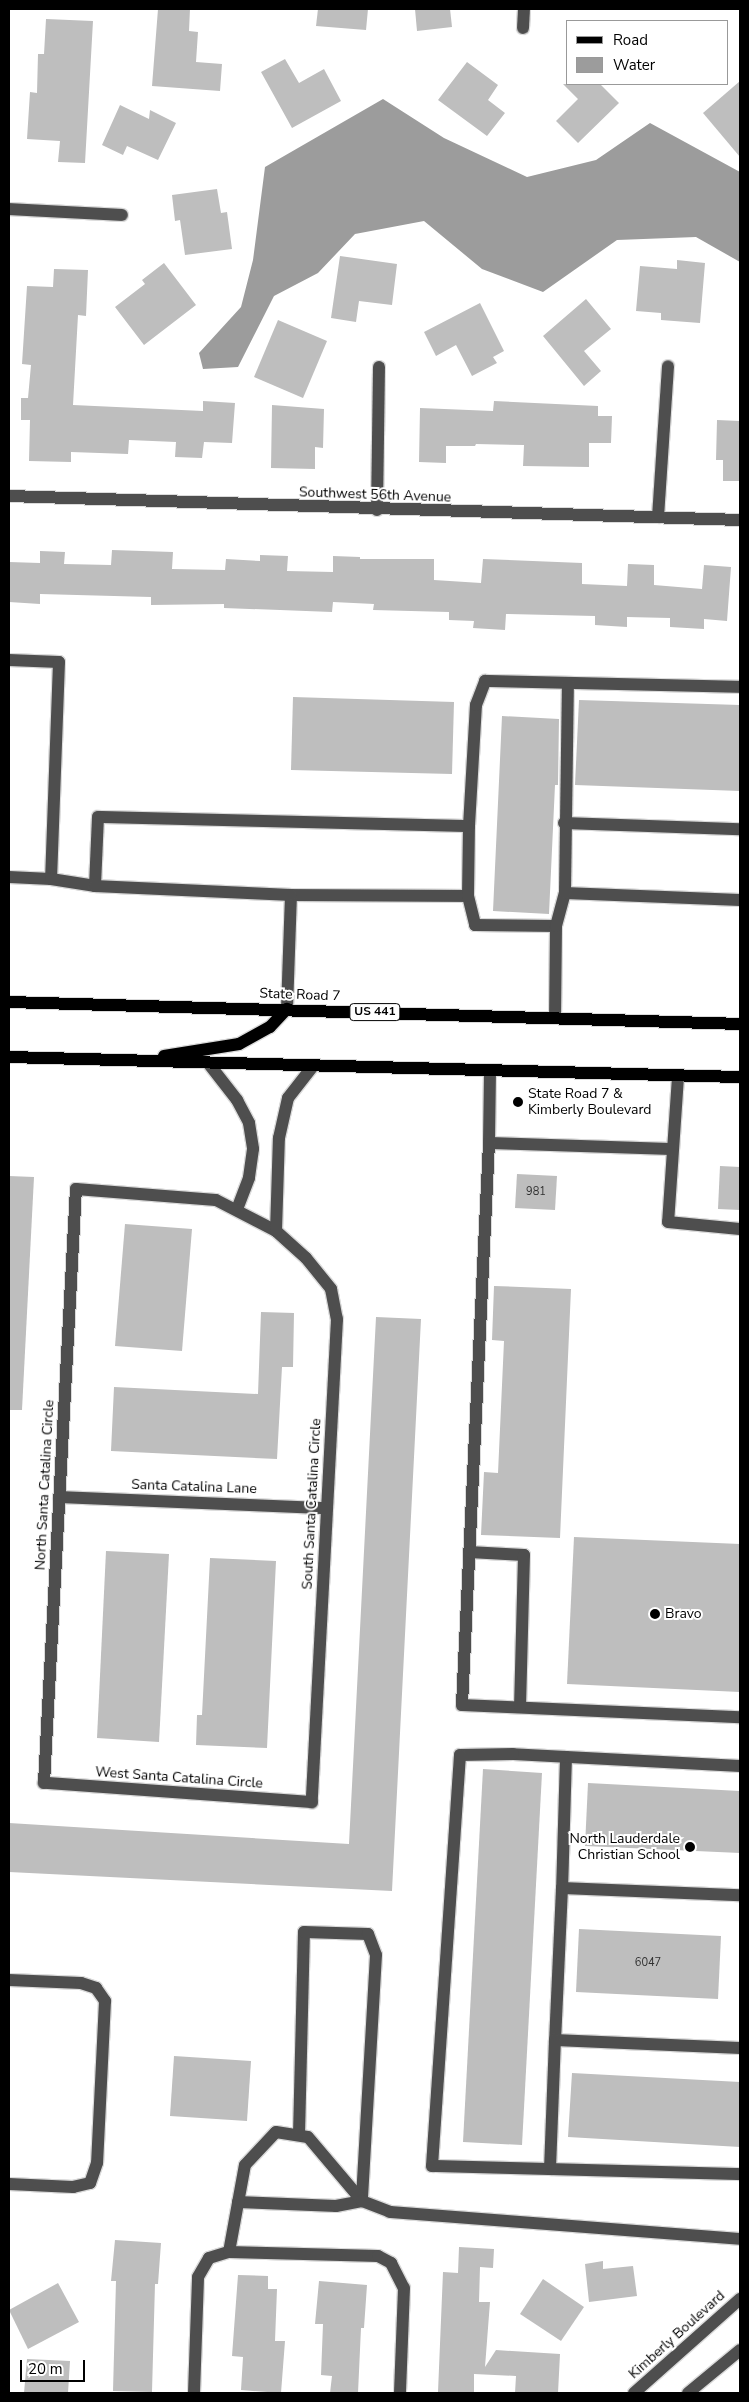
<!DOCTYPE html>
<html>
<head>
<meta charset="utf-8">
<style>
	body { margin:0 }
	#map { position:relative; width:749px; height:2402px; overflow:hidden; background:#fff; font-family:"Nunito Sans",sans-serif }
	div>[style] { position:absolute }
	[style*='--x'] { left:calc(var(--x)*1px); top:calc(var(--y)*1px); width:calc(var(--w)*1px); rotate:calc(var(--a)*1deg) }
	.water>* { inset:0; background:#9c9c9c }
	.building>* { inset:0; background:#bebebe }
	.roads { filter:drop-shadow(1px 0 #dbdbdb) drop-shadow(-1px 0 #dbdbdb) drop-shadow(0 1px #dbdbdb) drop-shadow(0 -1px #dbdbdb) }
	.minor>* { height:12px; margin:-6px; padding:0 6px; transform-origin:6px; border-radius:6px; background:#4e4e4e }
	.major>* { height:12px; margin:-6px; padding:0 6px; transform-origin:6px; border-radius:6px; background:#000 }
	.dots>* { width:14px; height:14px; translate:-50% -50%; box-sizing:border-box; border:2px solid #fff; border-radius:50% }
	span { translate:-50% -50%; white-space:nowrap; text-align:center; line-height:1.15; -webkit-text-stroke:4px #fff; paint-order:stroke }
	.number-label { font-size:11px; color:#303030 }
	.number-label span { -webkit-text-stroke-width:0 }
	.shield-label span { padding:1px 4px; background:#fff; border:1px solid; border-radius:4px; -webkit-text-stroke-width:0 }
	.shield-label { font-size:12px; color:#000; font-weight:700 }
	.street-label { font-size:14px; color:#000 }
	.poi-label { font-size:14px; color:#000 }
	.left { translate:0 -50%; text-align:left }
	.right { translate:-100% -50%; text-align:right }
	.frame { position:absolute; inset:0; border:10px solid #000; pointer-events:none }
	.legend { position:absolute; left:566px; top:20px; width:162px; height:65px; box-sizing:border-box; background:#fff; border:1px solid #999; margin:0; padding:6px 9px; list-style:none; font-size:15px; color:#000 }
	.legend li { display:flex; align-items:center; gap:10px; height:25px }
	.legend b { width:25px; border:1px solid #999 }
	.scale { position:absolute; left:20px; top:2360px; width:65px; height:22px; box-sizing:border-box; border:2px solid #000; border-top:0; padding-left:6px; font-size:15px; line-height:18px; white-space:nowrap; color:#000; -webkit-text-stroke:4px #fff; paint-order:stroke }
</style>
</head>
<body>
<div id="map">
	<div class="water">
		<div style="clip-path:polygon(383px 99px,444px 138px,527px 177px,596px 160px,650px 123px,740px 172px,740px 262px,696px 237px,617px 240px,543px 292px,482px 269px,424px 221px,355px 234px,318px 273px,274px 296px,238px 367px,203px 369px,199px 353px,241px 307px,253px 260px,265px 167px)"></div>
	</div>
	<div class="building">
		<div style="clip-path:polygon(158px 9px,190px 9px,189px 31px,198px 32px,196px 62px,222px 64px,220px 91px,152px 86px)"></div>
		<div style="clip-path:polygon(318px 9px,368px 9px,366px 30px,316px 26px)"></div>
		<div style="clip-path:polygon(415px 9px,450px 9px,452px 27px,417px 31px)"></div>
		<div style="clip-path:polygon(46px 19px,93px 21px,85px 163px,58px 162px,60px 141px,27px 139px,30px 92px,37px 93px,38px 54px,44px 54px)"></div>
		<div style="clip-path:polygon(285px 59px,299px 83px,324px 69px,341px 101px,292px 128px,261px 72px)"></div>
		<div style="clip-path:polygon(467px 62px,498px 85px,488px 100px,505px 113px,487px 136px,438px 100px)"></div>
		<div style="clip-path:polygon(740px 81px,740px 157px,703px 113px)"></div>
		<div style="clip-path:polygon(563px 84px,600px 84px,619px 103px,578px 143px,556px 121px,578px 99px)"></div>
		<div style="clip-path:polygon(120px 105px,149px 119px,150px 110px,176px 123px,158px 160px,127px 146px,123px 155px,102px 145px)"></div>
		<div style="clip-path:polygon(217px 189px,221px 213px,227px 212px,232px 249px,185px 255px,180px 220px,175px 221px,172px 195px)"></div>
		<div style="clip-path:polygon(340px 256px,397px 264px,392px 305px,359px 301px,356px 322px,331px 318px)"></div>
		<div style="clip-path:polygon(677px 260px,705px 263px,700px 323px,661px 320px,661px 313px,636px 311px,640px 266px,677px 269px)"></div>
		<div style="clip-path:polygon(164px 263px,196px 305px,144px 345px,115px 307px,145px 284px,142px 280px)"></div>
		<div style="clip-path:polygon(54px 269px,88px 270px,86px 316px,78px 315px,73px 405px,203px 411px,203px 401px,235px 403px,232px 443px,204px 442px,202px 458px,175px 457px,176px 442px,129px 440px,128px 454px,71px 452px,71px 462px,29px 461px,30px 420px,21px 420px,21px 398px,28px 398px,31px 365px,22px 364px,27px 286px,53px 287px)"></div>
		<div style="clip-path:polygon(586px 299px,611px 329px,584px 351px,601px 371px,584px 386px,543px 336px)"></div>
		<div style="clip-path:polygon(480px 303px,504px 351px,493px 357px,497px 363px,472px 376px,456px 345px,436px 356px,424px 332px)"></div>
		<div style="clip-path:polygon(278px 320px,327px 341px,303px 398px,254px 377px)"></div>
		<div style="clip-path:polygon(494px 401px,598px 406px,598px 416px,612px 416px,611px 443px,589px 443px,589px 467px,523px 466px,524px 445px,476px 444px,475px 446px,446px 446px,446px 463px,419px 462px,420px 408px,493px 411px)"></div>
		<div style="clip-path:polygon(272px 405px,324px 409px,323px 448px,315px 447px,315px 469px,271px 468px)"></div>
		<div style="clip-path:polygon(717px 420px,740px 421px,740px 481px,723px 481px,723px 460px,716px 460px)"></div>
		<div style="clip-path:polygon(112px 550px,173px 552px,172px 569px,225px 570px,226px 559px,260px 561px,260px 555px,288px 556px,287px 571px,333px 572px,333px 556px,360px 557px,360px 559px,434px 559px,434px 580px,481px 583px,483px 559px,582px 563px,582px 584px,627px 586px,628px 564px,654px 565px,654px 585px,702px 589px,704px 565px,731px 567px,727px 621px,704px 619px,704px 629px,670px 627px,670px 618px,627px 617px,627px 627px,595px 625px,595px 616px,506px 614px,505px 630px,473px 628px,474px 621px,449px 620px,449px 612px,373px 610px,374px 604px,333px 602px,332px 612px,224px 608px,224px 604px,151px 605px,151px 597px,40px 594px,40px 604px,9px 602px,9px 562px,40px 563px,40px 551px,65px 552px,64px 564px,111px 565px)"></div>
		<div style="clip-path:polygon(293px 697px,454px 702px,452px 774px,291px 770px)"></div>
		<div style="clip-path:polygon(579px 700px,740px 705px,740px 791px,575px 785px)"></div>
		<div style="clip-path:polygon(502px 716px,559px 719px,558px 785px,555px 785px,549px 914px,493px 911px)"></div>
		<div style="clip-path:polygon(720px 1166px,740px 1167px,740px 1210px,718px 1209px)"></div>
		<div style="clip-path:polygon(517px 1174px,557px 1176px,555px 1210px,515px 1208px)"></div>
		<div style="clip-path:polygon(9px 1176px,34px 1177px,22px 1410px,9px 1410px)"></div>
		<div style="clip-path:polygon(125px 1224px,192px 1229px,182px 1351px,115px 1346px)"></div>
		<div style="clip-path:polygon(494px 1286px,571px 1289px,560px 1538px,481px 1535px,484px 1472px,498px 1473px,504px 1341px,492px 1340px)"></div>
		<div style="clip-path:polygon(261px 1312px,294px 1313px,293px 1367px,282px 1367px,277px 1459px,111px 1451px,114px 1387px,258px 1394px)"></div>
		<div style="clip-path:polygon(376px 1317px,421px 1319px,392px 1891px,9px 1872px,9px 1823px,349px 1844px)"></div>
		<div style="clip-path:polygon(574px 1537px,740px 1544px,740px 1692px,567px 1684px)"></div>
		<div style="clip-path:polygon(106px 1551px,169px 1554px,159px 1742px,97px 1738px)"></div>
		<div style="clip-path:polygon(210px 1558px,276px 1561px,267px 1748px,196px 1745px,197px 1715px,202px 1715px)"></div>
		<div style="clip-path:polygon(483px 1769px,542px 1773px,522px 2145px,463px 2142px)"></div>
		<div style="clip-path:polygon(588px 1783px,740px 1791px,740px 1853px,585px 1846px)"></div>
		<div style="clip-path:polygon(579px 1929px,721px 1936px,718px 1999px,576px 1992px)"></div>
		<div style="clip-path:polygon(174px 2056px,251px 2061px,247px 2121px,170px 2116px)"></div>
		<div style="clip-path:polygon(572px 2073px,740px 2082px,740px 2147px,568px 2137px)"></div>
		<div style="clip-path:polygon(115px 2240px,161px 2243px,158px 2284px,155px 2284px,152px 2392px,113px 2391px,116px 2281px,111px 2281px)"></div>
		<div style="clip-path:polygon(459px 2247px,494px 2249px,493px 2268px,480px 2267px,479px 2302px,490px 2302px,485px 2367px,496px 2350px,560px 2354px,558px 2393px,515px 2393px,516px 2376px,474px 2374px,474px 2393px,438px 2392px,443px 2272px,458px 2273px)"></div>
		<div style="clip-path:polygon(603px 2261px,603px 2269px,633px 2266px,637px 2296px,589px 2302px,585px 2264px)"></div>
		<div style="clip-path:polygon(238px 2275px,268px 2276px,268px 2289px,277px 2289px,275px 2341px,285px 2341px,281px 2393px,241px 2390px,243px 2357px,232px 2356px)"></div>
		<div style="clip-path:polygon(543px 2279px,584px 2307px,561px 2341px,520px 2314px)"></div>
		<div style="clip-path:polygon(319px 2281px,367px 2285px,364px 2328px,361px 2328px,358px 2393px,330px 2393px,332px 2376px,321px 2375px,323px 2324px,315px 2324px)"></div>
		<div style="clip-path:polygon(58px 2283px,79px 2322px,28px 2349px,9px 2310px)"></div>
		<div style="clip-path:polygon(27px 2359px,70px 2361px,68px 2393px,24px 2393px)"></div>
	</div>
	<div class="roads">
		<div class="minor">
			<div style="--x:523;--y:28;--w:19;--a:-87"></div>
			<div style="--x:9;--y:209;--w:113;--a:3"></div>
			<div style="--x:9;--y:496;--w:731;--a:1.88"></div>
			<div style="--x:377;--y:510;--w:143;--a:-89.2"></div>
			<div style="--x:658;--y:517;--w:151;--a:-86.2"></div>
			<div style="--x:9;--y:660;--w:50;--a:2.3"></div>
			<div style="--x:59;--y:662;--w:217;--a:92.1"></div>
			<div style="--x:51;--y:879;--w:42;--a:-177.3"></div>
			<div style="--x:564;--y:823;--w:176;--a:2"></div>
			<div style="--x:469;--y:826;--w:121;--a:-86.7"></div>
			<div style="--x:476;--y:705;--w:26;--a:-69"></div>
			<div style="--x:485;--y:681;--w:255;--a:1.3"></div>
			<div style="--x:51;--y:879;--w:45;--a:9"></div>
			<div style="--x:565;--y:893;--w:175;--a:2.3"></div>
			<div style="--x:468;--y:896;--w:30;--a:76"></div>
			<div style="--x:475;--y:925;--w:81;--a:0.7"></div>
			<div style="--x:556;--y:926;--w:92;--a:90.6"></div>
			<div style="--x:556;--y:926;--w:34;--a:-75"></div>
			<div style="--x:565;--y:893;--w:210;--a:-89.2"></div>
			<div style="--x:287;--y:1009;--w:114;--a:-88"></div>
			<div style="--x:291;--y:895;--w:177;--a:0.3"></div>
			<div style="--x:468;--y:896;--w:70;--a:-89.2"></div>
			<div style="--x:469;--y:826;--w:371;--a:-178.6"></div>
			<div style="--x:98;--y:817;--w:69;--a:92.5"></div>
			<div style="--x:95;--y:886;--w:196;--a:2.6"></div>
			<div style="--x:209;--y:1064;--w:46;--a:52.1"></div>
			<div style="--x:237;--y:1100;--w:26;--a:62"></div>
			<div style="--x:249;--y:1123;--w:26;--a:81"></div>
			<div style="--x:253;--y:1149;--w:29;--a:98"></div>
			<div style="--x:249;--y:1178;--w:33;--a:111"></div>
			<div style="--x:678;--y:1077;--w:145;--a:93.9"></div>
			<div style="--x:668;--y:1222;--w:72;--a:5.6"></div>
			<div style="--x:489;--y:1143;--w:72;--a:-89.2"></div>
			<div style="--x:672;--y:1149;--w:183;--a:-178.1"></div>
			<div style="--x:489;--y:1143;--w:563;--a:92.75"></div>
			<div style="--x:462;--y:1705;--w:278;--a:2.5"></div>
			<div style="--x:76;--y:1189;--w:140;--a:4.5"></div>
			<div style="--x:216;--y:1200;--w:68;--a:27.3"></div>
			<div style="--x:276;--y:1231;--w:40;--a:42"></div>
			<div style="--x:306;--y:1258;--w:40;--a:51"></div>
			<div style="--x:331;--y:1289;--w:31;--a:79"></div>
			<div style="--x:337;--y:1319;--w:484;--a:93"></div>
			<div style="--x:312;--y:1802;--w:269;--a:-175.9"></div>
			<div style="--x:44;--y:1783;--w:595;--a:-86.92"></div>
			<div style="--x:276;--y:1231;--w:93;--a:-88.2"></div>
			<div style="--x:279;--y:1138;--w:41;--a:-77.3"></div>
			<div style="--x:288;--y:1098;--w:41;--a:-52"></div>
			<div style="--x:59;--y:1497;--w:268;--a:2.4"></div>
			<div style="--x:469;--y:1552;--w:55;--a:3.1"></div>
			<div style="--x:524;--y:1555;--w:152;--a:91.5"></div>
			<div style="--x:566;--y:1757;--w:131;--a:91.7"></div>
			<div style="--x:562;--y:1888;--w:178;--a:2.3"></div>
			<div style="--x:740;--y:1766;--w:227;--a:-177"></div>
			<div style="--x:513;--y:1754;--w:53;--a:178.9"></div>
			<div style="--x:460;--y:1755;--w:412;--a:93.9"></div>
			<div style="--x:432;--y:2166;--w:308;--a:1.5"></div>
			<div style="--x:562;--y:1888;--w:152;--a:92.6"></div>
			<div style="--x:555;--y:2040;--w:185;--a:2.5"></div>
			<div style="--x:9;--y:1980;--w:72;--a:2.4"></div>
			<div style="--x:81;--y:1983;--w:16;--a:18"></div>
			<div style="--x:96;--y:1988;--w:16;--a:55"></div>
			<div style="--x:105;--y:2001;--w:162;--a:92.8"></div>
			<div style="--x:97;--y:2163;--w:21;--a:109"></div>
			<div style="--x:90;--y:2183;--w:17;--a:167"></div>
			<div style="--x:73;--y:2187;--w:64;--a:-177.3"></div>
			<div style="--x:299;--y:2135;--w:203;--a:-88.6"></div>
			<div style="--x:304;--y:1932;--w:64;--a:1.8"></div>
			<div style="--x:368;--y:1934;--w:22;--a:69"></div>
			<div style="--x:376;--y:1955;--w:246;--a:93.3"></div>
			<div style="--x:550;--y:2169;--w:129;--a:-87.8"></div>
			<div style="--x:238;--y:2202;--w:98;--a:2.3"></div>
			<div style="--x:336;--y:2206;--w:26;--a:-11"></div>
			<div style="--x:229;--y:2252;--w:88;--a:-79.6"></div>
			<div style="--x:245;--y:2165;--w:45;--a:-46.8"></div>
			<div style="--x:276;--y:2132;--w:32;--a:9"></div>
			<div style="--x:308;--y:2137;--w:84;--a:49.8"></div>
			<div style="--x:362;--y:2201;--w:30;--a:21"></div>
			<div style="--x:390;--y:2212;--w:351;--a:4.4"></div>
			<div style="--x:194;--y:2393;--w:116;--a:-88"></div>
			<div style="--x:198;--y:2277;--w:22;--a:-60"></div>
			<div style="--x:209;--y:2258;--w:21;--a:-17"></div>
			<div style="--x:229;--y:2252;--w:149;--a:1.5"></div>
			<div style="--x:378;--y:2256;--w:15;--a:28"></div>
			<div style="--x:391;--y:2263;--w:28;--a:63"></div>
			<div style="--x:404;--y:2288;--w:105;--a:92.2"></div>
			<div style="--x:634;--y:2393;--w:142;--a:-41.6"></div>
			<div style="--x:688;--y:2393;--w:67;--a:-39.6"></div>
		</div>
		<div class="major">
			<div style="--x:9;--y:1002;--w:731;--a:1.72"></div>
			<div style="--x:164;--y:1056;--w:76;--a:-9.1"></div>
			<div style="--x:239;--y:1044;--w:35;--a:-29"></div>
			<div style="--x:270;--y:1027;--w:25;--a:-47"></div>
			<div style="--x:9;--y:1057;--w:731;--a:1.57"></div>
		</div>
	</div>
	<div class="dots">
		<div style="left:518px;top:1102px;background:#000"></div>
		<div style="left:655px;top:1614px;background:#000"></div>
		<div style="left:690px;top:1847px;background:#000"></div>
	</div>
	<div class="number-label">
		<span style="left:536px;top:1192px">981</span>
		<span style="left:648px;top:1963px">6047</span>
	</div>
	<div class="shield-label">
		<span style="left:375px;top:1012px">US 441</span>
	</div>
	<div class="street-label">
		<span style="left:375px;top:495px;rotate:2deg">Southwest 56th Avenue</span>
		<span style="left:300px;top:995px;rotate:2deg">State Road 7</span>
		<span style="left:45px;top:1485px;rotate:-87deg">North Santa Catalina Circle</span>
		<span style="left:194px;top:1487px;rotate:2deg">Santa Catalina Lane</span>
		<span style="left:312px;top:1504px;rotate:-87deg">South Santa Catalina Circle</span>
		<span style="left:179px;top:1778px;rotate:4deg">West Santa Catalina Circle</span>
		<span style="left:677px;top:2335px;rotate:-42deg">Kimberly Boulevard</span>
	</div>
	<div class="poi-label">
		<span class="left" style="left:528px;top:1102px">State Road 7 &amp;<br>Kimberly Boulevard</span>
		<span class="left" style="left:665px;top:1614px">Bravo</span>
		<span class="right" style="left:680px;top:1847px">North Lauderdale<br>Christian School</span>
	</div>
	<div class="frame"></div>
	<ul class="legend">
	<li><b style="height:6px;background:#000"></b>Road</li>
	<li><b style="height:14px;background:#9c9c9c"></b>Water</li>
	</ul>
	<div class="scale">20 m</div>
</div>
</body>
</html>
